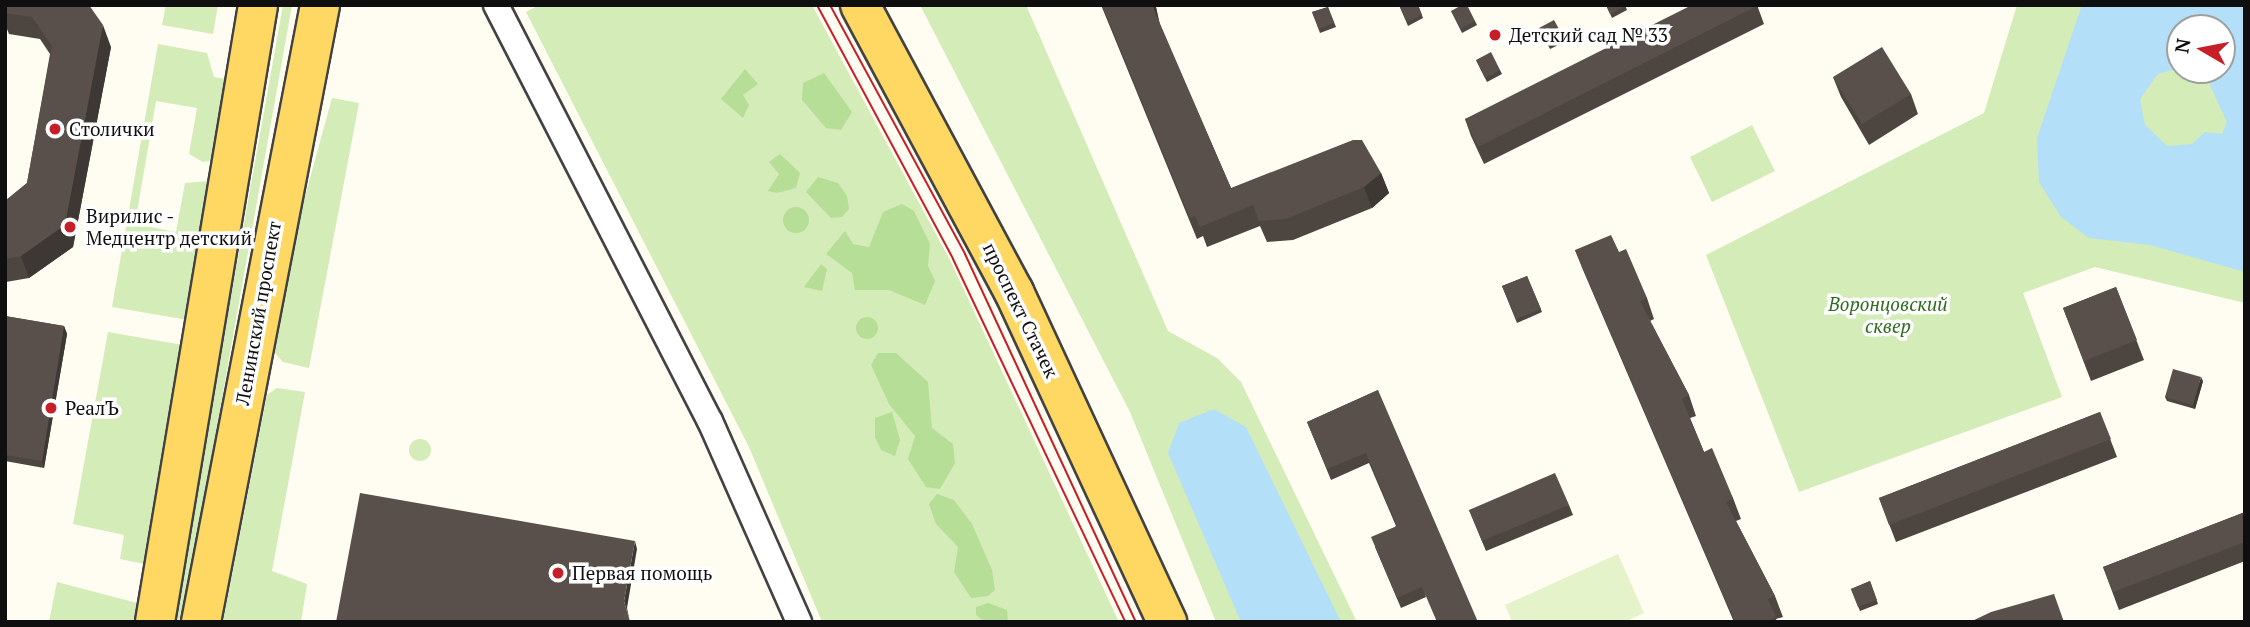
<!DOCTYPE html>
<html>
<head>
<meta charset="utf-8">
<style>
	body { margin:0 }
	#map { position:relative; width:2250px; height:627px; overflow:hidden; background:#fffcf2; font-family:"PT Serif",serif }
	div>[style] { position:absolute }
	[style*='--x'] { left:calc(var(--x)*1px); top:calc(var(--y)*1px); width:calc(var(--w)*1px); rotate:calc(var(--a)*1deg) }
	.green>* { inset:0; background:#d3ecb8 }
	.round { border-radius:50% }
	.forest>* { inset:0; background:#b7de97 }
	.pitch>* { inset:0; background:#e5f3cb }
	.water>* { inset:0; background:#b3dff9 }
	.roads { filter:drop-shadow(2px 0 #424242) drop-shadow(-2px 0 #424242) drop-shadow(0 2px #424242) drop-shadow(0 -2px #424242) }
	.street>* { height:24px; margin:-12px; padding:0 12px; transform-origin:12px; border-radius:12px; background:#fff }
	.primary>* { height:38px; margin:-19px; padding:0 19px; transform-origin:19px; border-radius:19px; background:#fed862 }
	.tram>* { height:2px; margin:-1px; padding:0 1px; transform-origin:1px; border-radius:1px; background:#c71f28 }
	.wall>* { inset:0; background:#4d4540 }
	.shaded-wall>* { inset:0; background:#3e3834 }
	.building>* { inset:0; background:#59504b }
	.dots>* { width:19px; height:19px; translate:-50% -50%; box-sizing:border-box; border:4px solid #fff; border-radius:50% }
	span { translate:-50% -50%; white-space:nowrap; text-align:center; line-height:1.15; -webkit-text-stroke:7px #fff; paint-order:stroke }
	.poi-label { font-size:19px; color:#0f0f0f }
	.left { translate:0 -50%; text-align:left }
	.park-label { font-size:19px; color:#2c6b1b; font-style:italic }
	.street-label { font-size:19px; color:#0f0f0f }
	.frame { position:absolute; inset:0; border:7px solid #0f0f0f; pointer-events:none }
	.north { position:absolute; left:2166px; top:14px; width:70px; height:70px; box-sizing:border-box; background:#fff; border:2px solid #9f9f9f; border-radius:50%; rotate:280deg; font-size:19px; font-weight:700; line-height:28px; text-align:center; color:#0f0f0f }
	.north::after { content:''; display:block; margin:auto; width:24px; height:32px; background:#c71f28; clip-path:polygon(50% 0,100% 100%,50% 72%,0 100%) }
</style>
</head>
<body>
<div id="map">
	<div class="green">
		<div style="clip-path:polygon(166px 5px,218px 5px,213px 34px,162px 25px)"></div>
		<div style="clip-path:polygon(283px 5px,292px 5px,182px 622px,173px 622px)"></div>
		<div style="clip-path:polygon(539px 5px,812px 5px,950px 260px,1119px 622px,822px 622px,749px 447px,526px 12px)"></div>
		<div style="clip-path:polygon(920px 5px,1026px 5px,1168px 331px,1217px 358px,1241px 382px,1357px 622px,1216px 622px,1130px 412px)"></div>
		<div style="clip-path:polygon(evenodd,2017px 5px,2245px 5px,2245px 303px,2095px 267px,2023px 293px,2062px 397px,1799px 492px,1706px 255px,1984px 113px,2017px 5px,2180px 28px,2222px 28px,2222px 70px,2180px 70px,2180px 28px)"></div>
		<div style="clip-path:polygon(158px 44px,207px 53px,214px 77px,226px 79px,220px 155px,212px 160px,203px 162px,189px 154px,197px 108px,156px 101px,135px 224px,176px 232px,185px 183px,209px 181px,188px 320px,112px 307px)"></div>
		<div style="clip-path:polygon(332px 98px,359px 103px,309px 368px,283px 362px,274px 352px,295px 233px)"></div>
		<div style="clip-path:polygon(1752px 125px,1775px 171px,1712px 202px,1690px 157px)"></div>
		<div style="clip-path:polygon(108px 332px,183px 345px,149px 565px,120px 559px,124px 535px,73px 524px)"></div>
		<div style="clip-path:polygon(277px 388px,305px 392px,272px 571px,307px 584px,301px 622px,223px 622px,267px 395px)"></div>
		<div class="round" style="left:409px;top:439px;width:22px;height:22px"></div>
		<div style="clip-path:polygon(57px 582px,141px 604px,138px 622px,49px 622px)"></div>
	</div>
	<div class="forest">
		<div style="clip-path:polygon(745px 69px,758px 84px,743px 95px,749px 105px,743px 118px,721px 99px)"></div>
		<div style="clip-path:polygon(824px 73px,852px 112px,841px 130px,826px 128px,802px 100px,803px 83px)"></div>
		<div style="clip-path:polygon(780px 154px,800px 173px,796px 188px,777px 193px,768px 191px,779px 174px,769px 162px)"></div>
		<div style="clip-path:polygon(818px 177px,838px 183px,847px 196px,849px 209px,842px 217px,831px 218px,806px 192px)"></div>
		<div style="clip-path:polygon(902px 204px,914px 211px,930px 244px,928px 266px,935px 281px,925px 305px,889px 290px,855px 290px,852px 273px,826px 254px,845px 231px,853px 244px,869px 247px,883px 212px)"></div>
		<div class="round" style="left:783px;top:207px;width:26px;height:26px"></div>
		<div style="clip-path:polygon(821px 264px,827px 269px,822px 291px,804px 287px)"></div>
		<div class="round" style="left:856px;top:317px;width:22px;height:22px"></div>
		<div style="clip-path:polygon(878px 353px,896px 353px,928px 382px,932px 428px,953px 444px,955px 463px,940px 489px,926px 487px,908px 459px,915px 436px,889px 404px,871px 365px)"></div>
		<div style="clip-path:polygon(892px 412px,900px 440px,895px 456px,881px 450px,875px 437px,875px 418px)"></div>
		<div style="clip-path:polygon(937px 494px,954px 500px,972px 524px,992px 570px,995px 590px,988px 596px,971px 598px,954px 572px,958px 547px,936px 524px,929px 504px)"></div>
		<div style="clip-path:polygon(988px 603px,1007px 610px,1008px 622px,985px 622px,976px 615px,976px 607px)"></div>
	</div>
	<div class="pitch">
		<div style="clip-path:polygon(1618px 554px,1644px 613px,1625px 622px,1512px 622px,1505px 605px)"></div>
	</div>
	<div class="water">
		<div style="clip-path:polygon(evenodd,2082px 5px,2244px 5px,2245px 272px,2150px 245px,2089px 238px,2061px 217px,2039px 182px,2037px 138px,2082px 5px,2180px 28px,2222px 28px,2222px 70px,2203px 70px,2227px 122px,2222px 134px,2205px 132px,2192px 144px,2167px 146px,2145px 125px,2140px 99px,2158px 74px,2180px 68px,2180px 28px)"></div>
		<div style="clip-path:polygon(1214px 409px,1246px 427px,1341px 622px,1241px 622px,1168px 453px,1179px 423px)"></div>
	</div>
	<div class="roads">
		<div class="street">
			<div style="--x:496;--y:5;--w:468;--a:62.8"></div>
			<div style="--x:710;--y:421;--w:220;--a:66.1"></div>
		</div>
		<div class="primary">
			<div style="--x:860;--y:5;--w:326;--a:61.8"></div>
			<div style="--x:1014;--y:292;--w:364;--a:65.1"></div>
			<div style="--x:155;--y:622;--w:626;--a:-80.52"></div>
			<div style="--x:201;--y:622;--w:628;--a:-79.08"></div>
		</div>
	</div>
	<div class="tram">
		<div style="--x:817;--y:5;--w:288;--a:61.8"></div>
		<div style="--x:953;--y:259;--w:402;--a:64.6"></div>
		<div style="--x:830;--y:5;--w:283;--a:61.5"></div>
		<div style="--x:965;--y:254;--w:406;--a:65.1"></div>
	</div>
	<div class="wall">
		<div style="clip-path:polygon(5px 5px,111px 47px,73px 247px,29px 278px,6px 282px,5px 282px,5px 201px,27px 183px,50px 54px,40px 39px,9px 34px,5px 24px)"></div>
		<div style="clip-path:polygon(1101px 5px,1159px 5px,1156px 7px,1159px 23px,1231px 188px,1381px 173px,1389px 193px,1372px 208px,1293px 240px,1267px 242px,1260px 226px,1207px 247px,1203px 236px,1197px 239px)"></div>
		<div style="clip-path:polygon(1399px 5px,1418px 5px,1423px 18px,1408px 26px)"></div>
		<div style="clip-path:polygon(1606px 5px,1625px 5px,1627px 10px,1612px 18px)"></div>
		<div style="clip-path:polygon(1757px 5px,1764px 24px,1484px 164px,1471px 136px,1465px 119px)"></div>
		<div style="clip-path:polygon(1328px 7px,1336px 27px,1320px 33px,1312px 12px)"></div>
		<div style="clip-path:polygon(1451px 11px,1475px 21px,1477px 25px,1462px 33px)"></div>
		<div style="clip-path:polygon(1541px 32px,1564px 38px,1565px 42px,1550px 49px)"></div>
		<div style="clip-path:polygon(1476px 60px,1500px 70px,1502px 74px,1487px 82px)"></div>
		<div style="clip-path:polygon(1833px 77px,1911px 94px,1918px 114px,1869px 145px,1841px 97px)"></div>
		<div style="clip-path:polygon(1575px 250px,1619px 252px,1647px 298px,1654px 319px,1650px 321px,1689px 395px,1696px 416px,1690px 418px,1704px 452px,1733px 498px,1741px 519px,1736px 521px,1775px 596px,1783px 617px,1776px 619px,1777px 622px,1734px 622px,1583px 270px)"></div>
		<div style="clip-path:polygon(1527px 276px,1542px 312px,1517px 323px,1502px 286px)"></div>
		<div style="clip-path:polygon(2116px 287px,2144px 360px,2091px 381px,2063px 308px)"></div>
		<div style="clip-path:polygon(5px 316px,64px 326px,67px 334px,44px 468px,5px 461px)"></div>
		<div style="clip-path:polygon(2203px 381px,2195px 409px,2167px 401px,2165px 397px)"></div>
		<div style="clip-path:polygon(1378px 390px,1426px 597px,1401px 608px,1375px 547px,1396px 526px,1369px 463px,1331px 480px,1307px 422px)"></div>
		<div style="clip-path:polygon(2100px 412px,2117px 457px,1896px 542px,1879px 498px)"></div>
		<div style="clip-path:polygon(1569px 505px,1573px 515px,1486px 551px,1469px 510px)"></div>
		<div style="clip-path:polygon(2245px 512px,2245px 561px,2119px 610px,2103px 567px)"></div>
		<div style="clip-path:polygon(1870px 581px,1878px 604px,1860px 611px,1851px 589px)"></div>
	</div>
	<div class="shaded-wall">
		<div style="clip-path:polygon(1152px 5px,1156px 5px,1156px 7px,1161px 29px)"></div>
		<div style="clip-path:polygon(103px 25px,111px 47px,73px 247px,29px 278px,21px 256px)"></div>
		<div style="clip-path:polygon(1381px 173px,1389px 193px,1372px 208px,1364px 187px)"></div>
		<div style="clip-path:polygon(64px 326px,67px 334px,44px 468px,42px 461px)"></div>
		<div style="clip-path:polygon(2201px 377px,2203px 381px,2195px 409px,2193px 405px)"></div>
		<div style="clip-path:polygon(635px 541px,637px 549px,627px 608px,630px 622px,624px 601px)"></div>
	</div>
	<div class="building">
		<div style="clip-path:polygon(5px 5px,89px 5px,103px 25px,65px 225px,21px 256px,5px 259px,5px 201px,27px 183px,52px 46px,32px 17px,5px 13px)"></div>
		<div style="clip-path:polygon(1102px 5px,1152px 5px,1231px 188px,1353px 140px,1362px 140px,1381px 173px,1364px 187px,1286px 219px,1259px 221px,1253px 205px,1200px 227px,1195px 216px,1190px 218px)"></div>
		<div style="clip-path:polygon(1399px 5px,1418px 5px,1422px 15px,1407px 22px)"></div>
		<div style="clip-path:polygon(1462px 5px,1467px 5px,1475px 21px,1461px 29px,1451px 11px)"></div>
		<div style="clip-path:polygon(1606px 5px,1625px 5px,1626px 6px,1610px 14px)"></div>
		<div style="clip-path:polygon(1692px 5px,1757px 5px,1757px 6px,1478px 147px,1465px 119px)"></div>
		<div style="clip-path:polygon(1328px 7px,1334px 23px,1319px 29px,1312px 12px)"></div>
		<div style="clip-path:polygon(1554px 20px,1564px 38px,1549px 46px,1539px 28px)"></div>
		<div style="clip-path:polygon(1882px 47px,1911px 94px,1862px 124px,1833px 77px)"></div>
		<div style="clip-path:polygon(1491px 52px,1500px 70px,1485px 78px,1476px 60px)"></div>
		<div style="clip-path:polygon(1611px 235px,1619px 252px,1626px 249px,1647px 298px,1640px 301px,1689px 395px,1682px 399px,1704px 452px,1712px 448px,1733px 498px,1726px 502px,1775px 596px,1768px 599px,1776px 617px,1766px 622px,1735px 622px,1575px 250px)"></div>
		<div style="clip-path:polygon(1527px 276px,1541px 309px,1516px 319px,1502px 286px)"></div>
		<div style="clip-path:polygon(2116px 287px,2137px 340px,2084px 361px,2063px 308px)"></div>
		<div style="clip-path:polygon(5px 316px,64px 326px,42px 461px,5px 455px)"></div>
		<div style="clip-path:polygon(2173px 369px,2201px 377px,2193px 405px,2165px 397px)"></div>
		<div style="clip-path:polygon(1378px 390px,1478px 622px,1437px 622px,1422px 587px,1397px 598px,1371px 537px,1397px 526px,1366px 453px,1327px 469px,1307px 422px)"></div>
		<div style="clip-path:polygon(2100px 412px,2111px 439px,1889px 525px,1879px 498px)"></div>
		<div style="clip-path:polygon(1555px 473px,1569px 505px,1482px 541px,1469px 510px)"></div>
		<div style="clip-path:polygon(360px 493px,635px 541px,624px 601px,630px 622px,336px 622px)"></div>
		<div style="clip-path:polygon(2245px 512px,2245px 542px,2113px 592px,2103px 567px)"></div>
		<div style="clip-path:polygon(1870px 581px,1877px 600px,1858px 607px,1851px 589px)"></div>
		<div style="clip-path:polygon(2054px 594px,2064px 622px,1970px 622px,1991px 612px)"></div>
	</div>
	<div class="dots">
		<div style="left:1495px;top:35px;background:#c71f28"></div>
		<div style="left:55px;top:129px;background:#c71f28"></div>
		<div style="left:70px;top:227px;background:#c71f28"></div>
		<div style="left:51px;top:408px;background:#c71f28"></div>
		<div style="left:558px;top:573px;background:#c71f28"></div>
	</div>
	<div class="poi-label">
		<span class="left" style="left:1509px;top:35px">Детский сад № 33</span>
		<span class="left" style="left:69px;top:129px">Столички</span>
		<span class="left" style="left:86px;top:227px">Вирилис -<br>Медцентр детский</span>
		<span class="left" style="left:65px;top:408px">РеалЪ</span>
		<span class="left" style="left:572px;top:573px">Первая помощь</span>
	</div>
	<div class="park-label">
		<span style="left:1888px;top:315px">Воронцовский<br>сквер</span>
	</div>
	<div class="street-label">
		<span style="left:1021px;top:310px;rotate:64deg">проспект Стачек</span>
		<span style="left:258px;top:313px;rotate:-80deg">Ленинский проспект</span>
	</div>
	<div class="frame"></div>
	<div class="north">N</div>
</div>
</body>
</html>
